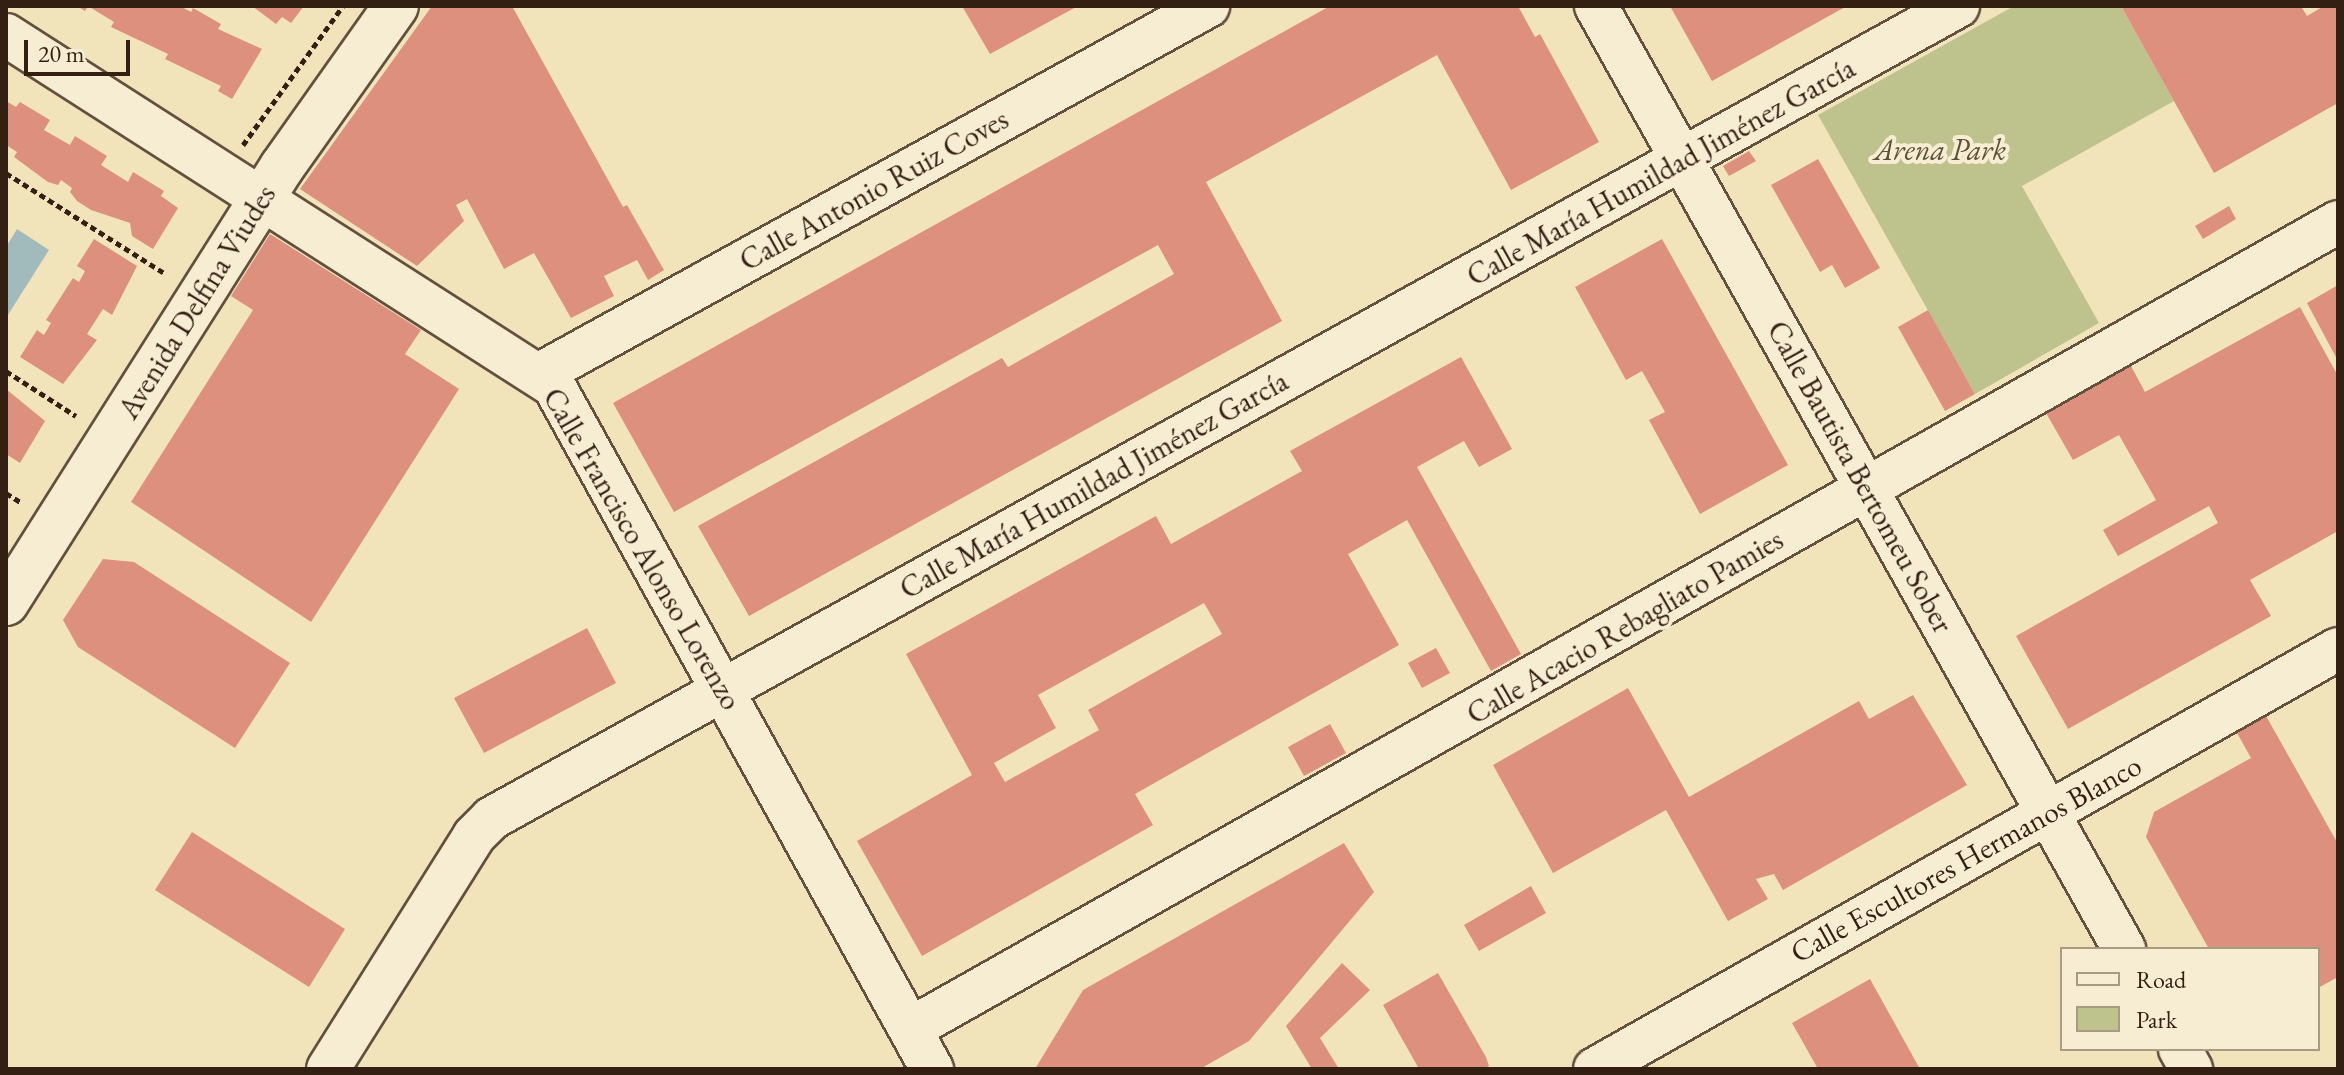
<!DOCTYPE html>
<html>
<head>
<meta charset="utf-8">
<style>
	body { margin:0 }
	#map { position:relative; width:2344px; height:1075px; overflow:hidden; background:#f1e4bb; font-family:"EB Garamond",serif }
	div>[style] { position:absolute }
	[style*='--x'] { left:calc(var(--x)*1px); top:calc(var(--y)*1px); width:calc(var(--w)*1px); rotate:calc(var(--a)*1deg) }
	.green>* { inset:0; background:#bec38d }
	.water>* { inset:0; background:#a1bbbc }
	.building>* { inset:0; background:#de907f }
	.path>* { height:5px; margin-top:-2.5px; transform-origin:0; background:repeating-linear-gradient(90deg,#341f13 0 6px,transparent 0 10px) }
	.roads { filter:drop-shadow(2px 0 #63503d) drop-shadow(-2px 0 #63503d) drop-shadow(0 2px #63503d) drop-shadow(0 -2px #63503d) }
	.street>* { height:42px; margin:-21px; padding:0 21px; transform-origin:21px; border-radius:21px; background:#f6edd3 }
	.secondary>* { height:44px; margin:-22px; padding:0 22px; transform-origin:22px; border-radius:22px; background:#f6edd3 }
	span { translate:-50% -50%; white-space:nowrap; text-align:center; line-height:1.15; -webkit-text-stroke:8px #f6edd3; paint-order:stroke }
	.park-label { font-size:30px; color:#5d5038; font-style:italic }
	.street-label { font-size:30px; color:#341f13 }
	.frame { position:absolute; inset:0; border:8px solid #341f13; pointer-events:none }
	.legend { position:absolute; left:2060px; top:947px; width:260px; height:104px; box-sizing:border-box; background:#f6edd3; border:2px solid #a89b86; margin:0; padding:10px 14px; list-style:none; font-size:24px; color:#341f13 }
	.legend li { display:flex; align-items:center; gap:16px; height:40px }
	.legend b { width:40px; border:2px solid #a89b86 }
	.scale { position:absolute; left:24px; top:40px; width:106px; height:36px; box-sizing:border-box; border:4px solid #341f13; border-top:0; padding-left:10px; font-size:24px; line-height:28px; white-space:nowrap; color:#341f13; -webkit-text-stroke:6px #f6edd3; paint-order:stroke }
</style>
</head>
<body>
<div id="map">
	<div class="green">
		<div style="clip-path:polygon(2014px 6px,2121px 6px,2174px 101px,2022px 186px,2099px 323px,1975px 394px,1818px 115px)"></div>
	</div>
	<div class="water">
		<div style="clip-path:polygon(17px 229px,49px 250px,6px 318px,6px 247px)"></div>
	</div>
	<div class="building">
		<div style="clip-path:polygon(77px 6px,180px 6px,191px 12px,193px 8px,221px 24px,218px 29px,262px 49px,232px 99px,218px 91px,221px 86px,165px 59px,168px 54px,111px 27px,114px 22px,88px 6px,85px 11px)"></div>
		<div style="clip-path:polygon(252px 6px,304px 6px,291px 23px,282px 17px,276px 24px)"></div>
		<div style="clip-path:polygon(432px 6px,512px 6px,623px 207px,627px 205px,664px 270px,648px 280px,637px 260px,604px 276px,614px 296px,571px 318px,534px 253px,504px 269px,467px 199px,456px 205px,464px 221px,417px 266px,300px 189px)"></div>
		<div style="clip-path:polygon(962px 6px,1078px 6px,990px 54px)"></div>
		<div style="clip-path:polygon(1330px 6px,1518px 6px,1535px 37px,1540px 34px,1599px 142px,1511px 190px,1437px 55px,1206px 182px,1282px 321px,749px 616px,698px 526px,1002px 358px,1008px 367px,1174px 274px,1158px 245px,674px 512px,613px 403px)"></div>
		<div style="clip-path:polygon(1670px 6px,1847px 6px,1712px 81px)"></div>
		<div style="clip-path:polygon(2121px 6px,2301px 6px,2307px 16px,2324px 6px,2338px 6px,2338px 103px,2214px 173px)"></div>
		<div style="clip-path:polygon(6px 101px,16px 107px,20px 102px,50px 120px,44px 130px,70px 145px,75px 136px,107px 156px,101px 165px,128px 182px,133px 172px,164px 191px,161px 196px,178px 208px,153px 249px,132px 236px,130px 223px,91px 210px,77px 201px,70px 192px,72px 188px,61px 180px,58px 185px,48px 182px,14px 157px,17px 152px,6px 145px)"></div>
		<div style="clip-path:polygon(1749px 151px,1756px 161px,1729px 176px,1723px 166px)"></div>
		<div style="clip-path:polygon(1818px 159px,1880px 268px,1845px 288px,1832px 265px,1820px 272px,1771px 185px)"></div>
		<div style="clip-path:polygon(2229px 206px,2236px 219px,2203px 239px,2195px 226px)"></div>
		<div style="clip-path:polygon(270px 234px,421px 330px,405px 354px,459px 389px,311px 622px,131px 502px,253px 310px,231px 296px)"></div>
		<div style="clip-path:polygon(94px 239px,137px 266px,112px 315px,103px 309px,87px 334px,97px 340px,63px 384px,20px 357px,37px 330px,44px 335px,51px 323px,46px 320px,73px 278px,79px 282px,85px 271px,77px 266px)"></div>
		<div style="clip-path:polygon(1662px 239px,1788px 465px,1700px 514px,1649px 420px,1665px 412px,1642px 371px,1626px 380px,1575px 287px)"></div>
		<div style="clip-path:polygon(2338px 285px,2338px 361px,2307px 303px)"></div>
		<div style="clip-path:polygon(2300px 307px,2338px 376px,2338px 531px,2250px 580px,2271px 616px,2068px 729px,2016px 636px,2218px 523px,2209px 506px,2118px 556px,2103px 530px,2156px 500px,2119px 435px,2073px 460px,2046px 413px,2131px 366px,2145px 392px)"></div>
		<div style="clip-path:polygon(1928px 310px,1975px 394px,1945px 411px,1898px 327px)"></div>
		<div style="clip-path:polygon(evenodd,1461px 357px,1512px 449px,1479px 467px,1464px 441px,1417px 467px,1521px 654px,1491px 671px,1407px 520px,1348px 554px,1399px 645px,1135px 794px,1153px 825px,922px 956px,857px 841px,972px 775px,906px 654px,1156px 516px,1171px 544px,1302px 471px,1290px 451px,1461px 357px,1204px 603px,1222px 634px,1088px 710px,1099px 730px,1005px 782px,994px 763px,1056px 728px,1038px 695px,1204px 603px)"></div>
		<div style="clip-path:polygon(6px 389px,45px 421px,20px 463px,6px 454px)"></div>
		<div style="clip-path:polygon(103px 559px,134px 562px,290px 663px,235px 748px,78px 647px,63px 620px)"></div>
		<div style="clip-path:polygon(587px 628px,616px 683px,484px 753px,454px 698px)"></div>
		<div style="clip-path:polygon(1436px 648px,1450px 673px,1422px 688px,1408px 663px)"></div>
		<div style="clip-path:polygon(1628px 688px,1689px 797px,1859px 701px,1869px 719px,1913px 695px,1967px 785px,1783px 890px,1774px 874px,1756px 879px,1768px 899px,1728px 921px,1666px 810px,1553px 873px,1493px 765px)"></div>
		<div style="clip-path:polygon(2265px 714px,2338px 844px,2338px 977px,2318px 988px,2318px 949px,2209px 949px,2146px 837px,2154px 812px,2251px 758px,2236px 731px)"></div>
		<div style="clip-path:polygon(1330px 724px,1346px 753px,1304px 776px,1288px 747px)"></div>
		<div style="clip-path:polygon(192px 832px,345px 929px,309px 987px,155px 890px)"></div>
		<div style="clip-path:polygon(1344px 843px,1374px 892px,1249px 1041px,1200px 1069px,1035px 1069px,1083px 990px)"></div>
		<div style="clip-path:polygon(1531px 886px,1546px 913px,1479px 951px,1464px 925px)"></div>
		<div style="clip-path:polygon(1342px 963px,1370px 990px,1320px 1038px,1339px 1069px,1312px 1069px,1286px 1026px)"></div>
		<div style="clip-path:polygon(1438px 973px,1486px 1057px,1489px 1066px,1483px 1069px,1419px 1069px,1383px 1005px)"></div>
		<div style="clip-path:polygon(1870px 979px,1920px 1069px,1818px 1069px,1792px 1023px)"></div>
	</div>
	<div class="path">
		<div style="--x:243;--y:145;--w:171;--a:-54.3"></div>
		<div style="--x:6;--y:173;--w:189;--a:32.3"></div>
		<div style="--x:6;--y:371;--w:83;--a:32.7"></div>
		<div style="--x:6;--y:493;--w:19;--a:32"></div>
	</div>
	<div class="roads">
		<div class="street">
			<div style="--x:1596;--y:6;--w:1081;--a:60.75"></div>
			<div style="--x:6;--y:35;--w:651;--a:32.64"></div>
			<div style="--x:554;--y:386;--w:781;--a:61.04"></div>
			<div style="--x:540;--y:374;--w:763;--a:-28.85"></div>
			<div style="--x:910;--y:1029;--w:1640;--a:-29.47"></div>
			<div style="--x:2180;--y:1049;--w:23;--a:61"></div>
			<div style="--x:328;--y:1069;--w:275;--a:-57.9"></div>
			<div style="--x:474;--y:836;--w:25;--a:-45"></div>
			<div style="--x:492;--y:818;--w:1676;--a:-28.98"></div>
			<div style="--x:1595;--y:1069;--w:853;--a:-29.48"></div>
		</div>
		<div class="secondary">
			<div style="--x:6;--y:603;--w:516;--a:-57.67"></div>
			<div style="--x:282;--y:167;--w:197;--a:-54.7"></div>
		</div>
	</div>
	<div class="park-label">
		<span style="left:1940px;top:150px">Arena Park</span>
	</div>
	<div class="street-label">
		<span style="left:1661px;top:172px;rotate:-29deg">Calle María Humildad Jiménez García</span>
		<span style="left:874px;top:190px;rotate:-29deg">Calle Antonio Ruiz Coves</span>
		<span style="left:197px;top:302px;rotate:-58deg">Avenida Delfina Viudes</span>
		<span style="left:1860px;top:477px;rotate:61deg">Calle Bautista Bertomeu Sober</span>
		<span style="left:1094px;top:485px;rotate:-29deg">Calle María Humildad Jiménez García</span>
		<span style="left:642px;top:549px;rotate:60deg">Calle Francisco Alonso Lorenzo</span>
		<span style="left:1625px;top:627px;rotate:-30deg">Calle Acacio Rebagliato Pamies</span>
		<span style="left:1966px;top:859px;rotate:-29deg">Calle Escultores Hermanos Blanco</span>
	</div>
	<div class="frame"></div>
	<ul class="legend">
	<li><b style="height:10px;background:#f6edd3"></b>Road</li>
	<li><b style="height:22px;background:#bec38d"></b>Park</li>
	</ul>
	<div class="scale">20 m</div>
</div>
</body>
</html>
